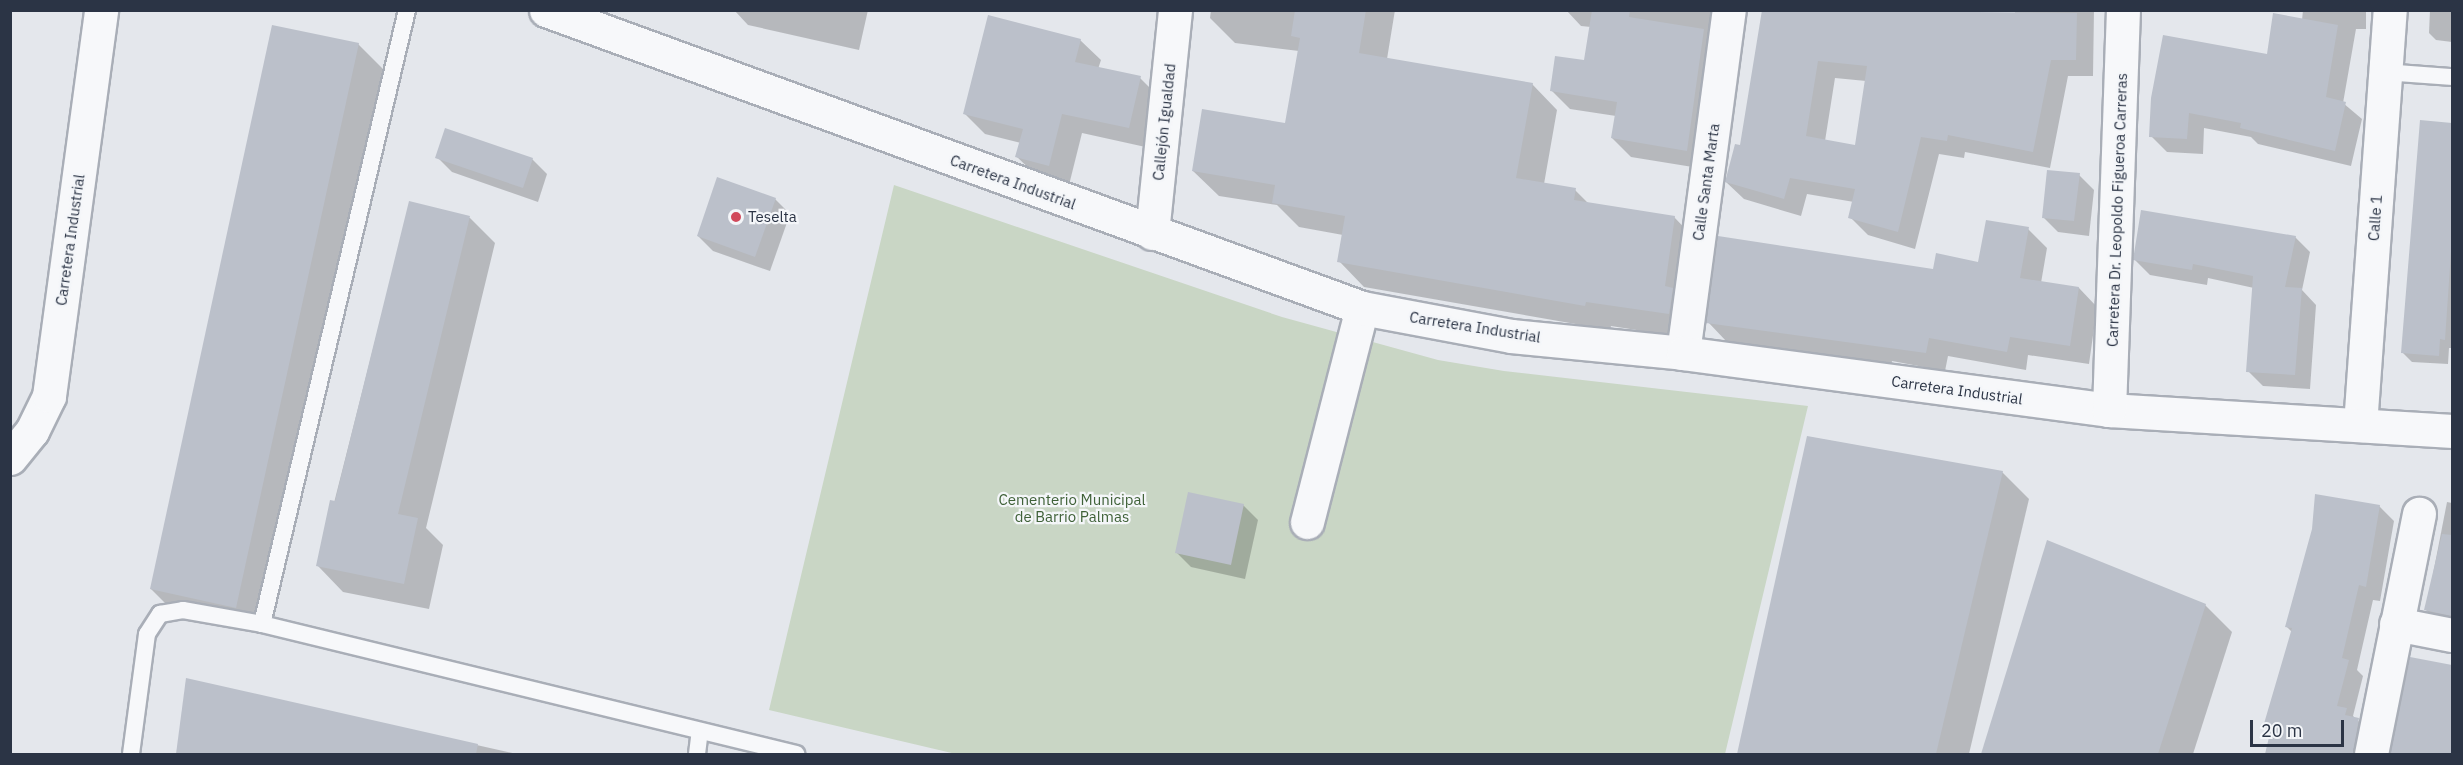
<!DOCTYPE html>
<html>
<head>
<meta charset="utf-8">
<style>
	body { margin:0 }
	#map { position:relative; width:2463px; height:765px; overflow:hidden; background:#e4e7ec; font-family:"IBM Plex Sans",sans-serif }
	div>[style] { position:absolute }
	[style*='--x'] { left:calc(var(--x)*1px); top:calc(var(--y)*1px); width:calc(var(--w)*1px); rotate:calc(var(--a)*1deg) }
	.green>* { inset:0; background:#c9d6c5 }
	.shadow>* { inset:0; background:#0003 }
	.building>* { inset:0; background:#bbc0ca }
	.roads { filter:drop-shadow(2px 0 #a9aeb7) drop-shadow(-2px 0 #a9aeb7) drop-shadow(0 2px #a9aeb7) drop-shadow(0 -2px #a9aeb7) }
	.service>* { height:16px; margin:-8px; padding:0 8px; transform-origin:8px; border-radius:8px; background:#f7f8fa }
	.minor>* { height:33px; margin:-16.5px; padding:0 16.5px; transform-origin:16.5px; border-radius:16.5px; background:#f7f8fa }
	.tertiary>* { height:33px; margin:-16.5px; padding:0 16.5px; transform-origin:16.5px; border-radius:16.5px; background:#f7f8fa }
	.dots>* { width:16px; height:16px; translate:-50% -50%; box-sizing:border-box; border:3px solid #f4f6f9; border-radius:50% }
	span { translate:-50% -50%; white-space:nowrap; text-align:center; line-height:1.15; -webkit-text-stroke:4.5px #f4f6f9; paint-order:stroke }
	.street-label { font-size:15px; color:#2b3445 }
	.poi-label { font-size:15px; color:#2b3445 }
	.left { translate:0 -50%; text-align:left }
	.park-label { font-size:15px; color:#3f6138 }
	.frame { position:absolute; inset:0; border:12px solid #2b3445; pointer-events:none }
	.scale { position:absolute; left:2250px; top:720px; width:94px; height:27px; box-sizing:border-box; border:3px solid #2b3445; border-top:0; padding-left:8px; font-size:18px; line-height:21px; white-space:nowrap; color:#2b3445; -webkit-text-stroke:4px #f4f6f9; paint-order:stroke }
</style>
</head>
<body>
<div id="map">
	<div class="green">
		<div style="clip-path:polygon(894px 185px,1282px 317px,1438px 360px,1504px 371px,1808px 406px,1725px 754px,956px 754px,769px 710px)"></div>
	</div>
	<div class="shadow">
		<div style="clip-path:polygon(734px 10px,868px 10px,859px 50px,748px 25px)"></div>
		<div style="clip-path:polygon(1211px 10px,1395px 10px,1387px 59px,1532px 84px,1557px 110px,1544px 184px,1575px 190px,1589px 204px,1674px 217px,1699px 243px,1694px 339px,1611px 326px,1610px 330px,1364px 287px,1339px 261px,1343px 235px,1299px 227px,1277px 205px,1219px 196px,1193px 171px,1286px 124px,1299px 51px,1235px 43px,1210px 18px)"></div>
		<div style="clip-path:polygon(1566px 10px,1719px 10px,1705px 169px,1631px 157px,1612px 138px,1616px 116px,1570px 109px,1551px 90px,1586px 62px,1591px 27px,1581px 26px)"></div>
		<div style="clip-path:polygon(evenodd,1763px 10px,2015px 14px,2015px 10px,2094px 10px,2093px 76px,2068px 76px,2050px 168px,1965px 152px,1964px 158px,1939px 154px,1915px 249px,1868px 235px,1850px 217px,1854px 202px,1807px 194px,1801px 216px,1744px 199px,1726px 182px,1741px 147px,1763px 10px,1835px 78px,1866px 81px,1856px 146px,1825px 141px,1835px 78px)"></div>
		<div style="clip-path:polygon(2303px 10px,2366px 10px,2366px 29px,2356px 29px,2343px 103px,2362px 119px,2351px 166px,2258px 144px,2251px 137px,2204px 128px,2203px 154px,2167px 152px,2151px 136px,2268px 56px,2302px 20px)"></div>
		<div style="clip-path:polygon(2430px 10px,2452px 10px,2452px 42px,2436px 40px,2429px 33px)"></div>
		<div style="clip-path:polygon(1080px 40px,1101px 60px,1098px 69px,1140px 78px,1160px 98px,1150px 148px,1082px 133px,1069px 185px,1038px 177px,1017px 157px,1021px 143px,985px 134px,965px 114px)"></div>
		<div style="clip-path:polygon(358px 44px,385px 71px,263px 634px,178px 616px,151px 589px)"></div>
		<div style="clip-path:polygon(2421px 122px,2452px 124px,2452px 348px,2449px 348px,2448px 364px,2412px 362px,2402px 352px)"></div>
		<div style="clip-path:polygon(437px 157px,532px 159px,547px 174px,538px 202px,452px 172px)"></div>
		<div style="clip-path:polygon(2079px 175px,2094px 190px,2089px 236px,2058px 232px,2043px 217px)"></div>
		<div style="clip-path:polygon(775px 199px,790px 214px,770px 271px,713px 251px,698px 236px)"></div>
		<div style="clip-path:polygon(410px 203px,470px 218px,495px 243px,426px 528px,443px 545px,429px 609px,343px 592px,318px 566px)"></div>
		<div style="clip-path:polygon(2028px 229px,2047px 248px,2041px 283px,2079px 288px,2097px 307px,2089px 364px,2028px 355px,2026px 370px,1948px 356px,1945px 371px,1892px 361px,1891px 366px,1726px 341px,1708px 322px,1979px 263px)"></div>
		<div style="clip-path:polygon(2295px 237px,2310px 252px,2302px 290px,2316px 305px,2310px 389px,2263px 386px,2248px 371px,2254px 288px,2208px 278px,2207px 285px,2150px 275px,2135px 260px)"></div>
		<div style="clip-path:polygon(1809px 437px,2002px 472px,2029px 499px,1969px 754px,1739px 754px)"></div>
		<div style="clip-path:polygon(2447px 502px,2452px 503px,2452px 628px,2441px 625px,2426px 610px)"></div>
		<div style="clip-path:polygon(1243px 505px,1258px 520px,1245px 579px,1191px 567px,1176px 552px)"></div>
		<div style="clip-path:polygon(2379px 506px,2394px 521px,2380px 601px,2373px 600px,2357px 670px,2363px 676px,2353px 716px,2373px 735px,2369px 754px,2267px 754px,2272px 734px,2265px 727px,2293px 633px,2286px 626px)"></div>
		<div style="clip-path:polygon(2048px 542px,2205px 605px,2232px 632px,2193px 754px,1982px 754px)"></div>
		<div style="clip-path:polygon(2411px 659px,2452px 667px,2452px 754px,2391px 754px)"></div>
		<div style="clip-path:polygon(187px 680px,517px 754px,178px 754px)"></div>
	</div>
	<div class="building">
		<div style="clip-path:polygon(1295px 10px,1366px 10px,1359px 53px,1533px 83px,1516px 178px,1576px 188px,1574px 200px,1675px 216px,1665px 286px,1673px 288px,1669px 314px,1586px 302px,1585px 306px,1337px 262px,1345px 216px,1272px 203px,1275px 185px,1192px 171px,1202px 109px,1285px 123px,1300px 38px,1291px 36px)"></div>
		<div style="clip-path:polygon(1592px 10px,1630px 10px,1629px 17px,1704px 29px,1687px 151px,1611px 138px,1617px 102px,1550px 91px,1555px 56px,1584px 60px)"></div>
		<div style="clip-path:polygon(evenodd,1762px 10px,2077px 13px,2076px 60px,2051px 60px,2033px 152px,1948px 135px,1947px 141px,1921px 137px,1898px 232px,1848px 218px,1855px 189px,1790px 178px,1784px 199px,1725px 182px,1735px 144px,1740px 145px,1762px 10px,1818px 61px,1867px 66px,1855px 145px,1806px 136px,1818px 61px)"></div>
		<div style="clip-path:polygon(2273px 13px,2338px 25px,2326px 97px,2346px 102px,2335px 151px,2240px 128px,2241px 123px,2189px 113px,2187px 139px,2149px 137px,2151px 98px,2163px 35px,2267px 54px)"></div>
		<div style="clip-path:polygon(988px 15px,1081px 39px,1075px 62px,1141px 76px,1129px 128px,1062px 114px,1049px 166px,1015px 157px,1023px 129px,963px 114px)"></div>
		<div style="clip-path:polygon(272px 25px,359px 43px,236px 608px,150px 589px)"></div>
		<div style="clip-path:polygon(2420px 120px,2452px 123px,2452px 237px,2445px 340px,2440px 339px,2439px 356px,2401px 353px)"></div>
		<div style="clip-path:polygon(445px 128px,533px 158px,523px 188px,435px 158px)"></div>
		<div style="clip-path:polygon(2047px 170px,2080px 173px,2074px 221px,2042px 218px)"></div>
		<div style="clip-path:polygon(717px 177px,776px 198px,755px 257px,697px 236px)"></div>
		<div style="clip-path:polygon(409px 201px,470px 216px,398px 514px,418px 518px,404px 584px,316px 566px,330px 500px,335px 501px)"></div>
		<div style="clip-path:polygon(2141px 210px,2296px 236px,2285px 287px,2302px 288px,2295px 375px,2246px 372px,2253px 276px,2193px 264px,2192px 270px,2133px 260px)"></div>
		<div style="clip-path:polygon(1986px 220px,2029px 227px,2020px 278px,2079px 287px,2070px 346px,2010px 337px,2007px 352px,1929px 338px,1926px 353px,1706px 323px,1718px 236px,1933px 269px,1936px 253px,1978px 262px)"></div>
		<div style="clip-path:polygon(1807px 436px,2003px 471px,1936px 754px,1737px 754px)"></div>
		<div style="clip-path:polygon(1188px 492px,1244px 504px,1231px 565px,1175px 553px)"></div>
		<div style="clip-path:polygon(2315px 494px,2380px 505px,2366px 587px,2359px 585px,2342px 658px,2349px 660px,2337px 706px,2347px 708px,2345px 715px,2359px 718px,2353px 754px,2265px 754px,2271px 729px,2263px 727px,2292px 628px,2285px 627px,2312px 529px)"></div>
		<div style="clip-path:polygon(2442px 534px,2452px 535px,2452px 616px,2424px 610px)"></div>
		<div style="clip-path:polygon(2047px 540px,2206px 604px,2158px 754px,1981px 754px)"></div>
		<div style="clip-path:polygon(2410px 657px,2452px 665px,2452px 754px,2390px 754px)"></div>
		<div style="clip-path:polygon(186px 678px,478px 744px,476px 754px,176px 754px)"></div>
	</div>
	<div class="roads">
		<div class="service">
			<div style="--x:2385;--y:72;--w:67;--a:4.3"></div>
			<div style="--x:262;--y:624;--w:631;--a:-76.71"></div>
			<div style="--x:131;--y:754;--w:121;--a:-82.4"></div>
			<div style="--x:147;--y:634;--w:24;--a:-57"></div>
			<div style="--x:160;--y:614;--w:23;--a:-10"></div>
			<div style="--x:183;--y:610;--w:80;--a:10"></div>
			<div style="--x:262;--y:624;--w:550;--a:13.68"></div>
			<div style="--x:697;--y:754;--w:23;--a:-83"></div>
		</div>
		<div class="minor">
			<div style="--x:1152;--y:233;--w:224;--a:-84.1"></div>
			<div style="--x:1683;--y:353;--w:346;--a:-82.4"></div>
			<div style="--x:2360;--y:425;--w:416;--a:-85.9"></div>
			<div style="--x:1307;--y:522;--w:221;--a:-75.6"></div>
			<div style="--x:2396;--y:624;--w:57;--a:11.1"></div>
			<div style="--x:2371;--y:754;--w:245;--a:-78.7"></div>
		</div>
		<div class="tertiary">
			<div style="--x:546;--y:10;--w:869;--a:20.06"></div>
			<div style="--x:1362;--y:308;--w:152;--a:10.6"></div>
			<div style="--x:1511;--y:336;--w:173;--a:5.6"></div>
			<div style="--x:1683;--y:353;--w:430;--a:7.6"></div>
			<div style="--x:2109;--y:410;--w:344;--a:3.5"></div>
			<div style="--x:2109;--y:410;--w:400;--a:-88"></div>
			<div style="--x:10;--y:458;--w:35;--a:-51"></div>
			<div style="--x:32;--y:431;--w:39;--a:-64"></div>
			<div style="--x:49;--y:396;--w:389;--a:-82.3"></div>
		</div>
	</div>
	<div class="dots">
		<div style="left:736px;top:217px;background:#d1495b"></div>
	</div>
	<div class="street-label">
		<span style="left:1164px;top:122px;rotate:-84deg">Callejón Igualdad</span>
		<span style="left:1013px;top:182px;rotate:20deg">Carretera Industrial</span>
		<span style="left:1706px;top:182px;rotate:-82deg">Calle Santa Marta</span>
		<span style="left:2117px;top:210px;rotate:-88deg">Carretera Dr. Leopoldo Figueroa Carreras</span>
		<span style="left:2375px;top:218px;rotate:-86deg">Calle 1</span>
		<span style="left:70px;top:240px;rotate:-82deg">Carretera Industrial</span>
		<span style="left:1475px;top:327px;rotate:9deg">Carretera Industrial</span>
		<span style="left:1957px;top:390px;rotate:8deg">Carretera Industrial</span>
	</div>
	<div class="poi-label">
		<span class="left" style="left:748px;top:217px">Teselta</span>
	</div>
	<div class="park-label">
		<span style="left:1072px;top:508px">Cementerio Municipal<br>de Barrio Palmas</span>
	</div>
	<div class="frame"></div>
	<div class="scale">20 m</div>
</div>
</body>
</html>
